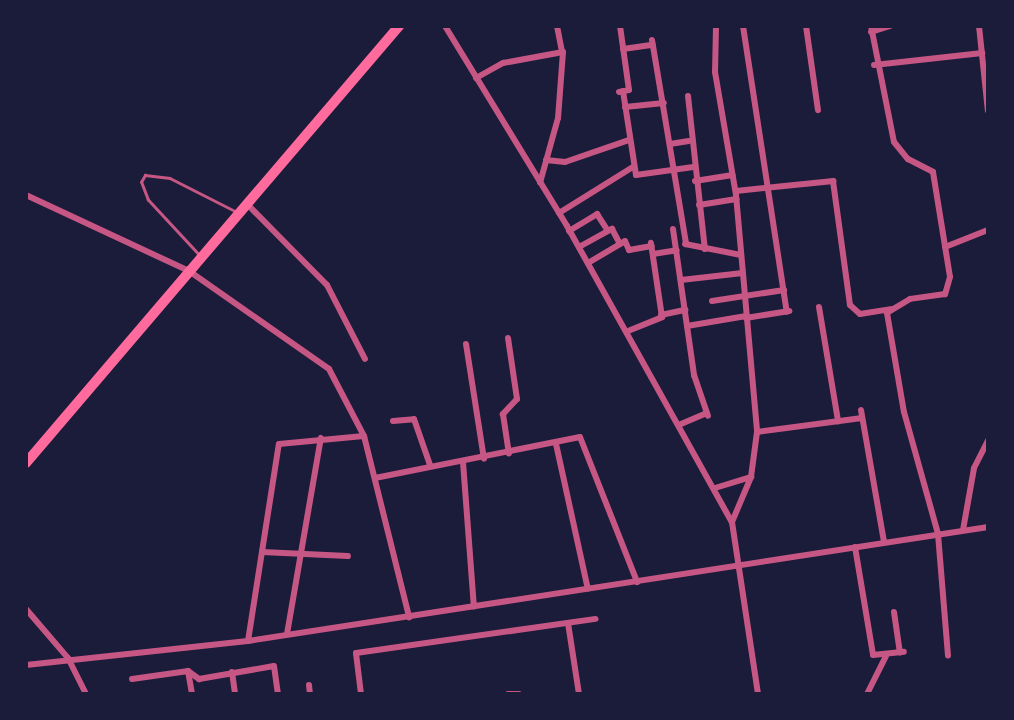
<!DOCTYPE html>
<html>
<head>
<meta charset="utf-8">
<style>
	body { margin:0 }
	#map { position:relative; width:1014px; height:720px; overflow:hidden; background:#1b1b3a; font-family:"Fira Sans Condensed",sans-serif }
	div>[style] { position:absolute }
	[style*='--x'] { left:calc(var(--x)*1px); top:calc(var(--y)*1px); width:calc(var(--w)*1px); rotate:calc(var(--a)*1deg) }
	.service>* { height:2.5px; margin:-1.25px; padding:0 1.25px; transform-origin:1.25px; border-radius:1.25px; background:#c65784 }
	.minor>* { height:6px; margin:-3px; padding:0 3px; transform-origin:3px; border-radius:3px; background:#c65784 }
	.primary>* { height:10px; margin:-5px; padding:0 5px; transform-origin:5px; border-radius:5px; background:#ff6b9d }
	span { translate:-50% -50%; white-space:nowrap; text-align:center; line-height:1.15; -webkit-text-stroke:5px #1b1b3a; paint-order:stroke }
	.frame { position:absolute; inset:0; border:28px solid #1b1b3a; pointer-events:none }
</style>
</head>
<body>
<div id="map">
	<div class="service">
		<div style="--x:199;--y:255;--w:75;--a:-132.8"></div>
		<div style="--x:148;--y:200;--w:19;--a:-111"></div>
		<div style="--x:141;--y:182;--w:8;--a:-60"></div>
		<div style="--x:145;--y:175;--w:25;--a:7"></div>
		<div style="--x:170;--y:178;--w:73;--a:26.9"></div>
	</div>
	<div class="minor">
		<div style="--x:445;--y:26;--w:234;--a:58.6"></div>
		<div style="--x:567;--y:226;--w:339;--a:60.9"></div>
		<div style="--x:732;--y:522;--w:174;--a:81.4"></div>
		<div style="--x:557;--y:26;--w:26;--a:79"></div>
		<div style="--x:716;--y:26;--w:46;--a:91.2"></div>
		<div style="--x:715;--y:72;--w:125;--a:80.3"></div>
		<div style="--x:736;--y:195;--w:238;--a:84.9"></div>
		<div style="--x:757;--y:432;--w:45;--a:97.6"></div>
		<div style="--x:751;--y:477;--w:49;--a:112.9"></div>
		<div style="--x:743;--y:26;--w:289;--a:81.3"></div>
		<div style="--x:806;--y:26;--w:85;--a:81.9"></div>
		<div style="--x:871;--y:26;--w:118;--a:78.8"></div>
		<div style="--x:894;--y:142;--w:22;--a:51"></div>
		<div style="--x:908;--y:159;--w:28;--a:27"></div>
		<div style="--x:933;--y:172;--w:106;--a:80.8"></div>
		<div style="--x:950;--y:277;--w:18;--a:106"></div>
		<div style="--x:945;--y:294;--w:35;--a:172"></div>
		<div style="--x:910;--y:299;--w:27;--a:149"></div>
		<div style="--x:887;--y:313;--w:100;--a:80.3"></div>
		<div style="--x:904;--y:412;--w:127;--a:74.4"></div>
		<div style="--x:938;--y:534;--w:122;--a:85.3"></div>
		<div style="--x:979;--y:26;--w:85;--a:84"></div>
		<div style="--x:871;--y:32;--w:20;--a:-18"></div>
		<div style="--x:652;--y:40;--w:207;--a:80.5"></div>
		<div style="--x:623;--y:49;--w:30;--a:-8"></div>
		<div style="--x:874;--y:65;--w:109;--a:-6.3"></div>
		<div style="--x:476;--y:78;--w:31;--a:-29"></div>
		<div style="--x:503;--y:63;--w:61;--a:-10.4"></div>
		<div style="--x:563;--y:52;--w:66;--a:94.3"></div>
		<div style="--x:558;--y:118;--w:67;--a:105.5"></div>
		<div style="--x:623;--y:91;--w:85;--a:81.2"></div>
		<div style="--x:636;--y:175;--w:58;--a:-8"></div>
		<div style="--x:619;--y:92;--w:10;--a:-11"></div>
		<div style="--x:629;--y:90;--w:65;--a:-98"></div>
		<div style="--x:688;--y:96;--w:154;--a:83.7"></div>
		<div style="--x:625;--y:107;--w:39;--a:-6"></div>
		<div style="--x:670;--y:144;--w:19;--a:-9"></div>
		<div style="--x:546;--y:160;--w:19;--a:6"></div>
		<div style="--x:565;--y:162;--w:68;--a:-19"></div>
		<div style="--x:695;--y:181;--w:38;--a:-9"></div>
		<div style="--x:736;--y:191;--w:98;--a:-5.9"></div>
		<div style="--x:833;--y:181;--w:125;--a:82.2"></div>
		<div style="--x:850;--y:305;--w:13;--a:42"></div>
		<div style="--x:860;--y:314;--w:31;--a:-9"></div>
		<div style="--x:26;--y:195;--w:180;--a:25"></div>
		<div style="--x:189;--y:271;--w:171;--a:35"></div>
		<div style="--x:329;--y:369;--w:76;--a:62.4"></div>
		<div style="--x:364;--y:436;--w:187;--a:76"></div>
		<div style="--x:247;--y:204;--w:114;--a:45.4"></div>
		<div style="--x:327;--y:285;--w:83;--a:62.8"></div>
		<div style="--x:699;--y:205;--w:38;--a:-9"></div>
		<div style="--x:559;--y:213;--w:87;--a:-31.9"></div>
		<div style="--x:673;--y:229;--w:148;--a:81.8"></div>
		<div style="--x:694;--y:375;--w:43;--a:71.1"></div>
		<div style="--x:569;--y:231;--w:33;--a:-31"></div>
		<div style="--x:597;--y:214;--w:20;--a:57"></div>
		<div style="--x:685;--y:244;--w:57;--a:11.1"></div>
		<div style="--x:579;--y:247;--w:38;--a:-29"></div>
		<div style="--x:612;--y:229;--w:17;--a:62"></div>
		<div style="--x:945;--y:247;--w:46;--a:-21.6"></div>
		<div style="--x:653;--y:254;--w:24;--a:-9"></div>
		<div style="--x:588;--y:263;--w:43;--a:-30.7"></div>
		<div style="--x:625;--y:241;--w:10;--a:66"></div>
		<div style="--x:629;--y:250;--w:23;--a:-10"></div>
		<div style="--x:681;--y:280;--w:62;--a:-6.4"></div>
		<div style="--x:712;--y:301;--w:73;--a:-8.7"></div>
		<div style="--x:819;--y:307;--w:116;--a:80.5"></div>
		<div style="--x:661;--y:315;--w:25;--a:-12"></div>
		<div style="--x:746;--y:318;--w:44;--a:-9.2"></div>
		<div style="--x:687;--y:326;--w:60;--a:-9.6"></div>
		<div style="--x:628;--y:331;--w:37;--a:-22"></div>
		<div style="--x:662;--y:317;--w:75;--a:-98.5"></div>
		<div style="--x:508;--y:338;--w:62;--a:81.6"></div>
		<div style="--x:517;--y:399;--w:21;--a:133"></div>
		<div style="--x:503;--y:414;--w:40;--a:81.5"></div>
		<div style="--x:466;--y:344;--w:116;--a:81.1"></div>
		<div style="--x:861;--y:410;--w:134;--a:80.1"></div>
		<div style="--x:393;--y:421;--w:21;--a:-5"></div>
		<div style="--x:414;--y:419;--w:49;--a:70.8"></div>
		<div style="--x:681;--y:424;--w:28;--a:-23"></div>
		<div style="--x:757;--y:432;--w:106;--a:-7.6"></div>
		<div style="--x:556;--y:444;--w:148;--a:77.6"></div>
		<div style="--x:463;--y:462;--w:145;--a:85.7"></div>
		<div style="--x:375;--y:478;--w:209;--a:-11.3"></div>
		<div style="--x:580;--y:437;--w:156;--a:68.5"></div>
		<div style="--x:715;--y:488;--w:38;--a:-17"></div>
		<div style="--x:963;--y:530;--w:63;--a:-79.9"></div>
		<div style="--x:974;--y:468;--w:31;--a:-63"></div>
		<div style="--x:855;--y:547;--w:109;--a:80.5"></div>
		<div style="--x:873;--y:655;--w:31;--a:-6"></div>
		<div style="--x:262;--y:552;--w:86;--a:2.7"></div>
		<div style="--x:26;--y:609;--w:65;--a:49.4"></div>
		<div style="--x:68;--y:658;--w:40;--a:63.4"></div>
		<div style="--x:894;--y:612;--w:41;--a:81.7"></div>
		<div style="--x:568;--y:623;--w:72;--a:81.2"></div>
		<div style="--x:287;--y:634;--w:199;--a:-80.2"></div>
		<div style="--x:248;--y:641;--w:199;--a:-81.1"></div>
		<div style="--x:279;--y:444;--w:85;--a:-5.4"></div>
		<div style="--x:26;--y:665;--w:223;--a:-6.2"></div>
		<div style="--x:248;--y:641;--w:749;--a:-8.76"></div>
		<div style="--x:188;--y:671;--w:23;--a:80"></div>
		<div style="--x:232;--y:672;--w:22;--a:82"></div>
		<div style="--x:132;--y:679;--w:57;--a:-8.1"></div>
		<div style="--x:188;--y:671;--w:14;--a:36"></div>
		<div style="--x:199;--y:679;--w:76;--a:-9.8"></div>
		<div style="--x:274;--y:666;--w:28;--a:82"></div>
		<div style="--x:309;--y:685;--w:9;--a:84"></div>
		<div style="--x:361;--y:694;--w:41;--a:-97"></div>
		<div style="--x:356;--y:653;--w:242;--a:-8.1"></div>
		<div style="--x:508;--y:694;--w:11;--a:0"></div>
		<div style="--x:867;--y:694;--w:42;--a:-63.4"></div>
	</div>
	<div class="primary">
		<div style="--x:26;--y:463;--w:575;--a:-49.52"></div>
	</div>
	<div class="frame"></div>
</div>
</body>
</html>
